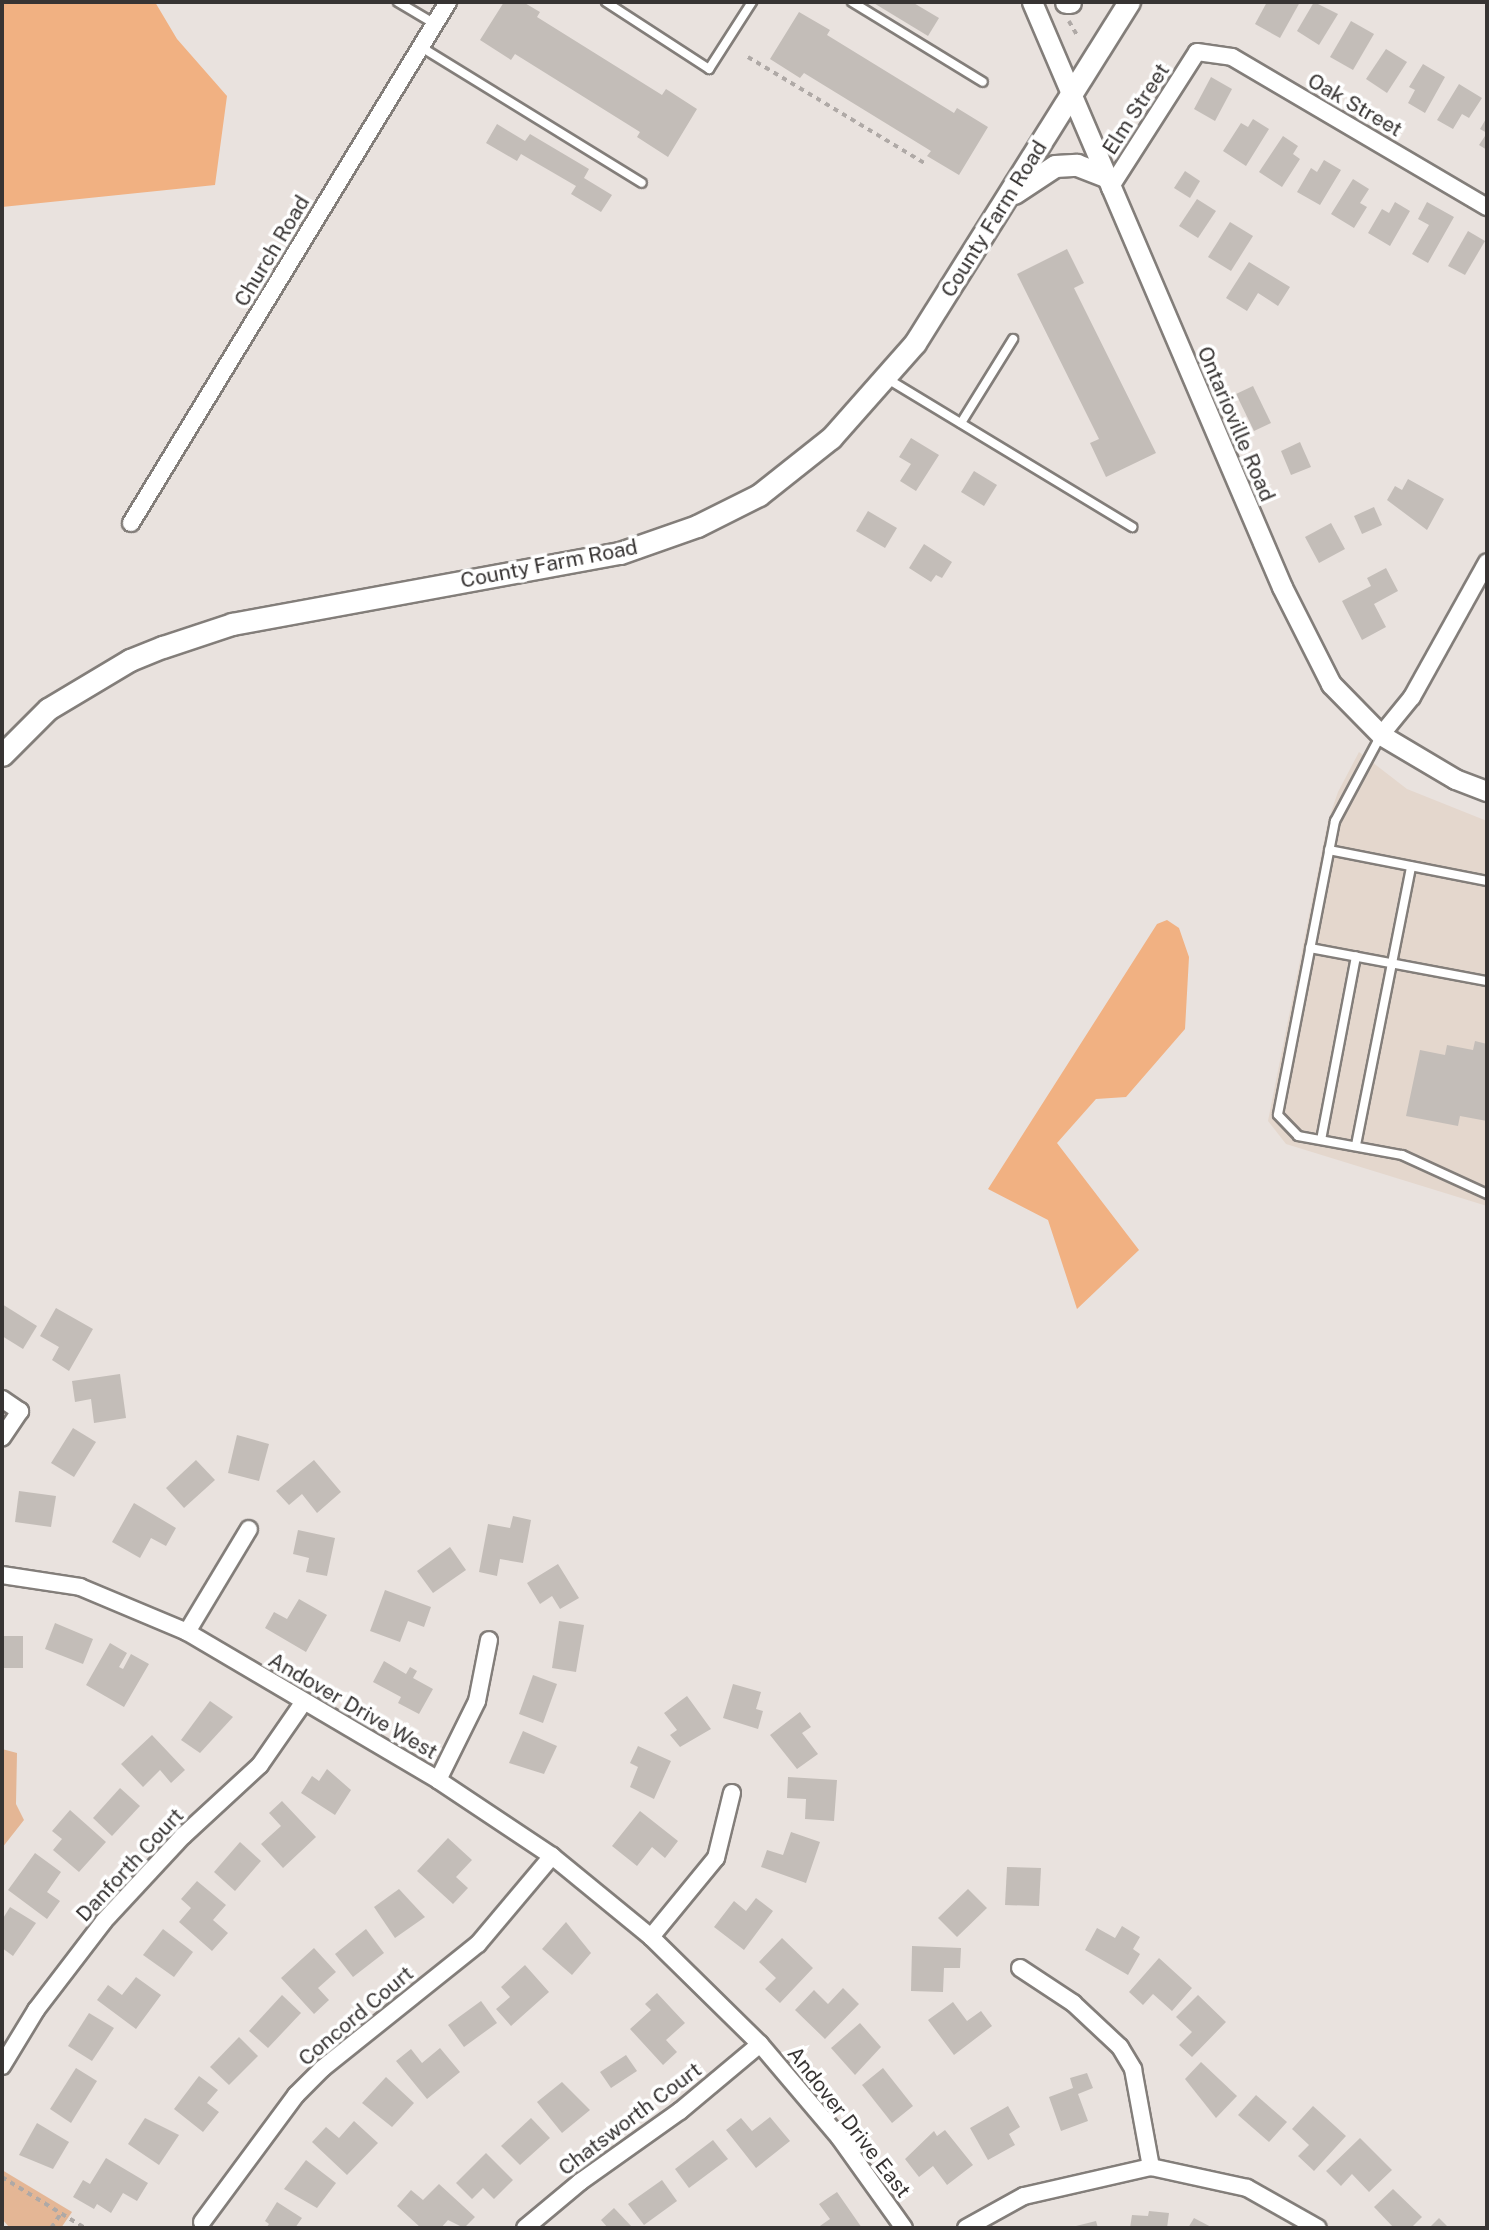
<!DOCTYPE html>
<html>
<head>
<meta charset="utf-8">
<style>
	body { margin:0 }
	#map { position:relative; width:1489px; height:2230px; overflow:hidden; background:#e9e2de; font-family:"Public Sans",sans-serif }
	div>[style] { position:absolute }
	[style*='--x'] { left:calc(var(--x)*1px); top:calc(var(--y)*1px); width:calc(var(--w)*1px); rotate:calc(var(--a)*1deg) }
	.built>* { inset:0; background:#e4d7cd }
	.green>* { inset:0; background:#e4b695 }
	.water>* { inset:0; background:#f1b182 }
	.building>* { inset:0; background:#c3bdb8 }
	.path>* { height:3.5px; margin-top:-1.75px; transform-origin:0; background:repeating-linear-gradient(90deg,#afa9a6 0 5px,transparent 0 10px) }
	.roads { filter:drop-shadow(2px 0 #837e7a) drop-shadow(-2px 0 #837e7a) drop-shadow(0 2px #837e7a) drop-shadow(0 -2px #837e7a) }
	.service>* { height:8px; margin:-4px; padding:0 4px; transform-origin:4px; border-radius:4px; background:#fff }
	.minor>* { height:16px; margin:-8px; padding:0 8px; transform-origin:8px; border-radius:8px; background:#fff }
	.tertiary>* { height:19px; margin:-9.5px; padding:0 9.5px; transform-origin:9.5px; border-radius:9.5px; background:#fff }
	.secondary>* { height:21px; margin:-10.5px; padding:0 10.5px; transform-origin:10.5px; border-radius:10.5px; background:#fff }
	span { translate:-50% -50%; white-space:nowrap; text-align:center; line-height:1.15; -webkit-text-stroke:7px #fff; paint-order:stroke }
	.street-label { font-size:21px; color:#373433 }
	.frame { position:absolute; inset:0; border:4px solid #373433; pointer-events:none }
</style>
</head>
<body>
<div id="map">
	<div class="built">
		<div style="clip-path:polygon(1359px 752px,1407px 789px,1487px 821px,1487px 1206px,1286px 1144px,1268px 1121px,1328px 821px,1338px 792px)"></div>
	</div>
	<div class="green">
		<div style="clip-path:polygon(2px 1749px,17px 1753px,16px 1804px,24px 1820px,2px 1848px)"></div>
		<div style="clip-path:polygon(2px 2170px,72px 2212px,61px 2228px,9px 2227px,2px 2219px)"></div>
	</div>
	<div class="water">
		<div style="clip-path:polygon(2px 2px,155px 2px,177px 39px,227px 96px,215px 185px,2px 207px)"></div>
		<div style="clip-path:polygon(1167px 920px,1179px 928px,1189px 957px,1185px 1029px,1126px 1097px,1096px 1099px,1057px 1143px,1139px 1250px,1077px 1309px,1048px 1220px,988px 1189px,1157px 924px)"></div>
	</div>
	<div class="building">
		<div style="clip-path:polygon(504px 2px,523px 2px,540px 12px,537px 17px,662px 95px,666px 89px,697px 109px,668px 157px,637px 137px,640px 132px,515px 54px,511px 60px,480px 40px)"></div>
		<div style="clip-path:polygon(872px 2px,912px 2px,939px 18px,928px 36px)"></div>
		<div style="clip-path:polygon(1267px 2px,1300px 2px,1280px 38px,1255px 24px)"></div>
		<div style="clip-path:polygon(1314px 2px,1338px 14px,1319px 45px,1297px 31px)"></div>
		<div style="clip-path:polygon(799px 12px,830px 30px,827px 35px,954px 113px,957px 108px,988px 127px,959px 175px,927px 156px,931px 151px,804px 73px,800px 78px,770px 59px)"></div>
		<div style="clip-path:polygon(1351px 21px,1374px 34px,1353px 70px,1330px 57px)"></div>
		<div style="clip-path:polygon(1386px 49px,1407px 62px,1387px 93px,1366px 79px)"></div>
		<div style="clip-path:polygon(1423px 64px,1445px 77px,1425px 113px,1408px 103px,1415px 90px,1409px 87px)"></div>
		<div style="clip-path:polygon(1211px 77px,1232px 89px,1215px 121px,1194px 109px)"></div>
		<div style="clip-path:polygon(1459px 84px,1482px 98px,1469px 118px,1462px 114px,1453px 129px,1437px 120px)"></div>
		<div style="clip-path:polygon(1487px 117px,1487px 150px,1479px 145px,1487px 133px,1480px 129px)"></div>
		<div style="clip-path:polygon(1253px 119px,1269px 129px,1246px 166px,1223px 151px,1241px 123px,1248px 127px)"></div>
		<div style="clip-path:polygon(497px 124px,525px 141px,530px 134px,589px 169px,584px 178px,612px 195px,601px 212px,571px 194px,576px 186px,521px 154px,517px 161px,486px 143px)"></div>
		<div style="clip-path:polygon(1283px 136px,1298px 146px,1293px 154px,1300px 159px,1282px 187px,1259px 172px)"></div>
		<div style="clip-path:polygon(1324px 160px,1341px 170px,1320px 205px,1297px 192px,1311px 168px,1317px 172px)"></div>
		<div style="clip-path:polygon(1185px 171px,1200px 181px,1190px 198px,1174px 188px)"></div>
		<div style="clip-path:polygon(1353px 179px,1369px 189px,1360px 203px,1367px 207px,1354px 228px,1331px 214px)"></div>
		<div style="clip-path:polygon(1197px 199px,1216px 211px,1198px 238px,1179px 226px)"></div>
		<div style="clip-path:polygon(1395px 202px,1410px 211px,1390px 246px,1368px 233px,1382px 209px,1389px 213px)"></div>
		<div style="clip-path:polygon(1427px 202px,1454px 217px,1428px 263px,1412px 254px,1429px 225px,1418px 219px)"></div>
		<div style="clip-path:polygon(1230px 222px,1253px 236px,1231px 271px,1208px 257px)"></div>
		<div style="clip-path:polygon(1468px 231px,1485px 241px,1465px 275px,1448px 266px)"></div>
		<div style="clip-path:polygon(1067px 249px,1084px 283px,1074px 288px,1156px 453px,1106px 477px,1090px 443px,1099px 439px,1017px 274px)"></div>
		<div style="clip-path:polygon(1249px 262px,1290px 287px,1278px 306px,1258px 293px,1247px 311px,1226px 298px)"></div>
		<div style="clip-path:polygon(1253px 386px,1271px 423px,1254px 431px,1236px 394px)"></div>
		<div style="clip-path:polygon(911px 438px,939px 455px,916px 491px,900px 481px,911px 464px,899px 457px)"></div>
		<div style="clip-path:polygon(1300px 442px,1311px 467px,1291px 475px,1281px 451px)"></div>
		<div style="clip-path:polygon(974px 471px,997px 485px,984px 506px,961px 492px)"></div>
		<div style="clip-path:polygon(1408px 479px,1444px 499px,1427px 530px,1387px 500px,1395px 486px,1402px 490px)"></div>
		<div style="clip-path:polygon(1374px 507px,1382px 525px,1362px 534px,1354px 516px)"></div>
		<div style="clip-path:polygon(868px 511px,897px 528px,885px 548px,856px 531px)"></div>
		<div style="clip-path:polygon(1331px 523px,1345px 549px,1319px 563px,1305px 537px)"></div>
		<div style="clip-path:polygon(924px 544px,952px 562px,942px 578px,936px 575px,931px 582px,909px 568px)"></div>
		<div style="clip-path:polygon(1386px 568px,1398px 591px,1374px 604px,1386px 627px,1362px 640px,1342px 601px,1371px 586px,1367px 578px)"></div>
		<div style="clip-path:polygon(1475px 1041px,1487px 1044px,1487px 1121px,1460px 1116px,1458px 1126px,1406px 1116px,1420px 1050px,1445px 1055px,1447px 1045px,1473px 1050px)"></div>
		<div style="clip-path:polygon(2px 1304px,37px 1326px,23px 1349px,2px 1336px)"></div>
		<div style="clip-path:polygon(56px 1308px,93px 1329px,69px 1371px,52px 1360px,59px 1347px,40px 1336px)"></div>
		<div style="clip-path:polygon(120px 1374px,126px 1418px,94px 1423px,91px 1399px,75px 1402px,72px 1381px)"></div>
		<div style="clip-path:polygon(73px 1428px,96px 1442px,74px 1477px,51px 1463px)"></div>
		<div style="clip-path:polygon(237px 1435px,269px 1444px,259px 1481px,228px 1473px)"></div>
		<div style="clip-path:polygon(196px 1460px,215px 1480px,184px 1508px,166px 1488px)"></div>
		<div style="clip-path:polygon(314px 1460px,341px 1492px,317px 1513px,302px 1494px,289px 1505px,276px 1491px)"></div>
		<div style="clip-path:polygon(19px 1491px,56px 1496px,51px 1527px,15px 1522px)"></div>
		<div style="clip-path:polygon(134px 1503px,176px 1528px,166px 1546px,151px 1538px,140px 1558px,112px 1542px)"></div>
		<div style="clip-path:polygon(513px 1516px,531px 1520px,523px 1563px,500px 1559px,497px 1576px,479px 1572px,488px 1524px,510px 1528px)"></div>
		<div style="clip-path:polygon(298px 1530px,335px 1538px,327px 1576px,306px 1572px,309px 1558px,293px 1554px)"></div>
		<div style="clip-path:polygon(450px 1547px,466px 1570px,433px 1593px,417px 1571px)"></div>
		<div style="clip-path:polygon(558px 1564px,579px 1598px,560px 1609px,552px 1596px,540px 1604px,527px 1583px)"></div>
		<div style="clip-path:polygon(385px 1590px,431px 1607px,424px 1627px,408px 1621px,400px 1642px,370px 1631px)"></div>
		<div style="clip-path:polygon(299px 1599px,327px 1615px,306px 1652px,265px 1628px,274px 1612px,287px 1619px)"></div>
		<div style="clip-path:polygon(559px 1621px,584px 1625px,576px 1672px,552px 1668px)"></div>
		<div style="clip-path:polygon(55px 1623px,93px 1639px,83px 1664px,45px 1649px)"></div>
		<div style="clip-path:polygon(2px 1636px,23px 1636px,23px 1668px,2px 1668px)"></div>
		<div style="clip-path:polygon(110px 1643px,127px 1653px,119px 1667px,123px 1669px,131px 1654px,149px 1664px,124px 1707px,86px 1685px)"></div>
		<div style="clip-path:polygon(384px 1661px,406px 1674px,410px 1667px,417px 1671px,413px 1678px,433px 1689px,419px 1714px,398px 1703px,401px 1697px,373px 1682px)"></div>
		<div style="clip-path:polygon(533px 1675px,557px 1684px,543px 1723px,519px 1714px)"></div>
		<div style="clip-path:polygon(733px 1684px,761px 1692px,756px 1709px,763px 1711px,758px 1729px,723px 1718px)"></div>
		<div style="clip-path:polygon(687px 1696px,711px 1729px,680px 1747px,670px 1735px,677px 1730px,664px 1713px)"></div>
		<div style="clip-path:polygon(210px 1701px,233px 1717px,200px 1753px,181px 1740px)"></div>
		<div style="clip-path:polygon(800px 1712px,811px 1727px,802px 1733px,818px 1754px,797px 1769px,770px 1735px)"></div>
		<div style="clip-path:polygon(523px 1731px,557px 1746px,544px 1774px,509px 1763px)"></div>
		<div style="clip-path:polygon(152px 1735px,185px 1770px,171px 1783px,160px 1770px,143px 1787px,121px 1764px)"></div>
		<div style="clip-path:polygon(638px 1746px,671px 1761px,654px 1799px,630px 1787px,638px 1767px,630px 1763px)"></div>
		<div style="clip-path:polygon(327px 1769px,351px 1790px,335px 1815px,301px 1793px,312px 1776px,319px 1781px)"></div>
		<div style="clip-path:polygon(788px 1777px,837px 1780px,834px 1821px,805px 1819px,806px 1799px,787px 1798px)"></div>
		<div style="clip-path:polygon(120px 1788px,140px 1806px,112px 1836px,93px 1818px)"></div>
		<div style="clip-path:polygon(282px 1801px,316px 1837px,283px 1868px,261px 1844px,281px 1826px,269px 1813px)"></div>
		<div style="clip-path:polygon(70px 1810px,106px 1842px,79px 1872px,53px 1850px,62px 1839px,52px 1831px)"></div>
		<div style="clip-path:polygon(640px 1811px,678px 1841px,665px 1858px,652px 1847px,637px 1866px,612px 1846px)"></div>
		<div style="clip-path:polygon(791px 1832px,820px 1842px,806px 1883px,761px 1867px,767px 1850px,783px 1855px)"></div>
		<div style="clip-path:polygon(448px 1838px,472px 1860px,456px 1877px,468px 1888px,453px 1904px,417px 1871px)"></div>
		<div style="clip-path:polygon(240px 1842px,261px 1861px,235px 1891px,214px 1872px)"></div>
		<div style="clip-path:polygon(35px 1853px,61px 1872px,47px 1892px,60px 1901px,47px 1919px,8px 1890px)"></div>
		<div style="clip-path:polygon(1007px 1867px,1041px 1868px,1039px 1906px,1005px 1905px)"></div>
		<div style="clip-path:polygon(197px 1881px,226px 1905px,213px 1920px,228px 1933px,212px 1951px,179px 1922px,191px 1908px,181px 1899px)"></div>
		<div style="clip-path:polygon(399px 1889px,425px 1917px,395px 1938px,374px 1907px)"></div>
		<div style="clip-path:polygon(968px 1889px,987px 1908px,957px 1937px,938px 1918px)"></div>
		<div style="clip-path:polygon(756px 1898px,773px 1911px,744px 1950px,714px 1927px,734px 1901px,746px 1911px)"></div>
		<div style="clip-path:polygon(10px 1907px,36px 1923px,13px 1956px,2px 1948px,2px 1920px)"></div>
		<div style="clip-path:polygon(566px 1922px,591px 1953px,572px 1975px,542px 1949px)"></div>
		<div style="clip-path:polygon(1122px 1926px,1140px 1937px,1133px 1949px,1140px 1954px,1128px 1975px,1085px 1950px,1097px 1928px,1115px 1938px)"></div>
		<div style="clip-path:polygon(163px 1929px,193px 1952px,174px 1977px,143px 1955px)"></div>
		<div style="clip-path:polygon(366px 1929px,384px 1953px,353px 1977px,335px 1954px)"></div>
		<div style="clip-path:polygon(782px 1938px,813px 1968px,780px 2003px,765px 1989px,776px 1978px,759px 1962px)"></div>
		<div style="clip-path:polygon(912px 1946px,961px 1948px,960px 1968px,944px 1968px,943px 1992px,911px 1991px)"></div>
		<div style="clip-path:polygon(314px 1948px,336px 1972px,318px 1988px,329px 2000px,314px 2014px,281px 1978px)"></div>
		<div style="clip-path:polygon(1159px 1958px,1192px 1988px,1172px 2011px,1153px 1994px,1143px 2005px,1129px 1992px)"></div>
		<div style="clip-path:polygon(525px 1965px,549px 1992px,511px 2026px,496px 2009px,510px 1997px,501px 1987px)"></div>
		<div style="clip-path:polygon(136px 1977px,161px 1995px,136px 2029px,97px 2000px,108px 1985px,122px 1995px)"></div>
		<div style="clip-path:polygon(843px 1988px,859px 2004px,825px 2039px,795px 2010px,814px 1990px,828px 2004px)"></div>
		<div style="clip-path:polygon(657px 1993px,685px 2023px,666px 2040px,677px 2052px,663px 2065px,630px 2029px,651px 2010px,645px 2004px)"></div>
		<div style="clip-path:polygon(282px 1995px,301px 2013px,268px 2048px,249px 2031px)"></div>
		<div style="clip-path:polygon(1198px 1995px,1226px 2022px,1192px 2057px,1179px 2045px,1192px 2032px,1176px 2017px)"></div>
		<div style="clip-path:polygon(481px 2001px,497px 2023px,464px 2047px,448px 2025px)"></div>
		<div style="clip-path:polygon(953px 2002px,967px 2021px,981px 2011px,992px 2026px,954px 2055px,928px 2020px)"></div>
		<div style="clip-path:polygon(89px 2013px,114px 2028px,92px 2061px,68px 2046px)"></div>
		<div style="clip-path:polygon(860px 2023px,881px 2047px,855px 2075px,831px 2048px)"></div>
		<div style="clip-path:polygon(239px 2037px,258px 2056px,229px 2085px,210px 2067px)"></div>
		<div style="clip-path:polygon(440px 2048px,460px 2072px,427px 2099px,396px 2061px,411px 2049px,422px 2063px)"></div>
		<div style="clip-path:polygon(626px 2055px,637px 2071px,611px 2088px,600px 2072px)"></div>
		<div style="clip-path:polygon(1201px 2062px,1237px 2096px,1216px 2118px,1185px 2079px)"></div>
		<div style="clip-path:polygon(76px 2068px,97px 2081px,71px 2123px,50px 2109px)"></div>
		<div style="clip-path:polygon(883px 2068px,913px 2106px,892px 2123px,862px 2085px)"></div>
		<div style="clip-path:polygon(1087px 2073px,1093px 2088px,1078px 2094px,1088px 2121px,1061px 2131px,1049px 2097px,1073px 2088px,1070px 2078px)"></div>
		<div style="clip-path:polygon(199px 2076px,218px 2090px,207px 2103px,219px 2112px,203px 2132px,174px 2109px)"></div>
		<div style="clip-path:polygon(386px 2077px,414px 2103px,392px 2127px,362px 2103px)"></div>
		<div style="clip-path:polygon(562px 2082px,590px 2110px,562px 2133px,537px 2102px)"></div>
		<div style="clip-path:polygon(1256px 2095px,1287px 2122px,1269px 2142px,1238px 2115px)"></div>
		<div style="clip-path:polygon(1008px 2106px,1020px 2127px,1009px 2134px,1015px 2145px,988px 2160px,970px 2128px)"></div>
		<div style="clip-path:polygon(1313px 2106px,1346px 2136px,1314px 2171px,1298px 2156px,1309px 2145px,1292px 2129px)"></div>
		<div style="clip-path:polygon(770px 2117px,790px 2141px,756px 2168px,726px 2130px,741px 2118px,752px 2131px)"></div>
		<div style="clip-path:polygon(145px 2118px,179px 2135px,159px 2165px,128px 2144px)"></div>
		<div style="clip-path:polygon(531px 2118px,550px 2138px,520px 2165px,501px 2146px)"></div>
		<div style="clip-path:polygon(354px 2121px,378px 2143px,347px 2175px,312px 2142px,326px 2127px,339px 2138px)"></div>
		<div style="clip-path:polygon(37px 2123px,69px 2142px,53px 2169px,19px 2155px)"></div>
		<div style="clip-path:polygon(945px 2130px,973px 2165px,947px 2185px,933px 2166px,919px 2177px,905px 2159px,934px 2131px,937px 2136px)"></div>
		<div style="clip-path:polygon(1360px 2138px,1392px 2170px,1369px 2192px,1352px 2174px,1341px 2186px,1326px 2171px)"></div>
		<div style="clip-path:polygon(713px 2140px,728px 2159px,689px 2188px,675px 2169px)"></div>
		<div style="clip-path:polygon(486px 2153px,513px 2180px,494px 2199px,483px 2188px,472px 2199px,456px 2183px)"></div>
		<div style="clip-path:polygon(106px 2158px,148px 2183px,137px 2201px,123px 2193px,111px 2213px,97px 2204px,94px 2209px,73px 2197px,83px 2180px,90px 2184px)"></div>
		<div style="clip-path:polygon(306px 2160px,336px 2183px,317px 2208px,284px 2189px)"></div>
		<div style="clip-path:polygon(662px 2180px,677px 2201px,644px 2225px,628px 2204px)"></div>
		<div style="clip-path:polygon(439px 2184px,475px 2217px,464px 2228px,448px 2220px,441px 2228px,421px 2228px,397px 2206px,411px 2190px,423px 2200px)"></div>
		<div style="clip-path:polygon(1393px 2189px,1422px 2217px,1411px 2228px,1394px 2228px,1374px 2207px)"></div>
		<div style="clip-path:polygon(837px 2192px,862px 2228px,817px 2228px,830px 2219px,819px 2204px)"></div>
		<div style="clip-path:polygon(277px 2202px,302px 2218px,295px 2228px,266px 2228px,269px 2224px,265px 2221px)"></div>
		<div style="clip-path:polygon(614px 2208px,633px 2228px,608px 2228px,601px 2220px)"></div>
		<div style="clip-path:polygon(1149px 2211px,1169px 2213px,1167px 2228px,1130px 2228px,1132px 2215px,1148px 2216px)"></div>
		<div style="clip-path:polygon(1194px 2218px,1213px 2228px,1188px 2228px)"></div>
		<div style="clip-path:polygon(1439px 2218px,1449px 2228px,1429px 2228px)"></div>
		<div style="clip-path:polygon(1096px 2221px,1098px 2228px,1072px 2228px,1072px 2227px)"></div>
	</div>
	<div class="path">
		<div style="--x:1069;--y:21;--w:16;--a:60"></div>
		<div style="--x:748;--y:57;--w:208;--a:31"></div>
		<div style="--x:2;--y:2177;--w:97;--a:31.6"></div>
		<div style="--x:51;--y:2228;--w:18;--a:-56"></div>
	</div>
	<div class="roads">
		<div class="service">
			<div style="--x:398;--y:2;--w:43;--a:30.7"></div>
			<div style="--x:606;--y:2;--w:123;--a:33"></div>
			<div style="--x:709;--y:69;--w:80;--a:-57.3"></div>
			<div style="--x:852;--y:2;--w:153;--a:31.4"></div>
			<div style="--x:421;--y:47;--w:259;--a:31.6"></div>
			<div style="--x:886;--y:378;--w:288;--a:31.2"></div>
			<div style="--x:961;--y:423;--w:99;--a:-58.2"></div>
			<div style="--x:1381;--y:735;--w:98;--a:118.1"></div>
			<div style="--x:1335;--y:821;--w:299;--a:101"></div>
			<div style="--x:1278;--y:1115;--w:29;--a:46"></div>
			<div style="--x:1298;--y:1136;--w:106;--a:10.4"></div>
			<div style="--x:1402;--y:1155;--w:94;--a:24.6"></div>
			<div style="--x:1329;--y:850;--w:161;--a:11.1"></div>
			<div style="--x:1310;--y:948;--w:180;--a:10.6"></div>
			<div style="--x:1321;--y:1140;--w:187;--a:-79.2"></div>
			<div style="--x:1356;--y:1145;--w:284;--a:-78.8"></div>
		</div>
		<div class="minor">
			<div style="--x:1110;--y:188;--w:161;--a:-57.4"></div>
			<div style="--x:1197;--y:52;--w:35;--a:8"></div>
			<div style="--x:1232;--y:57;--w:296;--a:30.5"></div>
			<div style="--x:131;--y:523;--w:610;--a:-58.68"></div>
			<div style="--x:1381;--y:735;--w:49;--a:-50.8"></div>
			<div style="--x:1412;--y:697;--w:154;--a:-60.9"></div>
			<div style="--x:2;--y:1399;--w:22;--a:34"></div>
			<div style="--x:20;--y:1411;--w:32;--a:124"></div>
			<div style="--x:2;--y:1575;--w:79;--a:8.7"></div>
			<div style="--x:80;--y:1587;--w:116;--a:22.8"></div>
			<div style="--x:187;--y:1632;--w:291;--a:30.5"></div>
			<div style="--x:438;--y:1780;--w:137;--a:33.7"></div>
			<div style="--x:552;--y:1856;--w:128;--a:39.3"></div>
			<div style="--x:651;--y:1937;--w:153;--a:44.5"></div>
			<div style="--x:760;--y:2044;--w:122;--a:49.7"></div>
			<div style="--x:839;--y:2137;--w:112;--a:54.5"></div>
			<div style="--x:187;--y:1632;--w:120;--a:-59"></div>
			<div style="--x:438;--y:1780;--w:88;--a:-63.7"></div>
			<div style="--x:477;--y:1701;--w:62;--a:-78.9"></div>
			<div style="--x:651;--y:1937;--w:102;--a:-50.6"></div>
			<div style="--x:716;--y:1858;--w:67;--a:-76.2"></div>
			<div style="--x:1020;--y:1968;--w:64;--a:33.4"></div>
			<div style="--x:1073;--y:2003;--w:64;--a:43.1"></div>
			<div style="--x:1120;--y:2047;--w:26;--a:59"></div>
			<div style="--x:1133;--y:2069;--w:100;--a:79.6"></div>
			<div style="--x:2;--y:2066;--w:66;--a:-58.7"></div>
			<div style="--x:36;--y:2010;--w:112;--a:-52.6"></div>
			<div style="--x:104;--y:1921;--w:116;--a:-47.1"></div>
			<div style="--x:183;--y:1836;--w:105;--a:-42.7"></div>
			<div style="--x:260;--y:1765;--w:75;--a:-55.3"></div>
			<div style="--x:202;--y:2222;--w:158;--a:-53.5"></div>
			<div style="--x:296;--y:2095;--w:38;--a:-45"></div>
			<div style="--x:323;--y:2068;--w:198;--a:-38.7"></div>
			<div style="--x:478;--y:1944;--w:115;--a:-49.9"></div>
			<div style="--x:525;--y:2228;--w:72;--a:-39.9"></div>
			<div style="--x:580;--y:2182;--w:123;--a:-35.4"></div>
			<div style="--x:680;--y:2111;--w:104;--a:-39.9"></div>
			<div style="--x:966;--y:2228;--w:66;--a:-28.9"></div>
			<div style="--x:1024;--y:2196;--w:130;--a:-12.9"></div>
			<div style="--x:1151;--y:2167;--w:98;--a:12.3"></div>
			<div style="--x:1247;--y:2188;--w:81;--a:29.4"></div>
		</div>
		<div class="tertiary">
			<div style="--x:1032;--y:2;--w:636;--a:66.86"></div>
			<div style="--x:1282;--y:587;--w:109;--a:63.2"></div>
			<div style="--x:1331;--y:684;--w:71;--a:45.6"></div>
			<div style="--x:1381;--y:735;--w:86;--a:30.7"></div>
			<div style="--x:1455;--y:779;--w:34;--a:21"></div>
		</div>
		<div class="secondary">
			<div style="--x:1066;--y:2;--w:4;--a:0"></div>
			<div style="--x:1014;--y:193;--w:49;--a:-33.4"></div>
			<div style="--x:1055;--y:166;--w:22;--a:-3"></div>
			<div style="--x:1077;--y:165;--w:31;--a:21"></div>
			<div style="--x:2;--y:755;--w:65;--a:-45"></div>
			<div style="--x:48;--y:709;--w:96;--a:-30.9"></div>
			<div style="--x:130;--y:660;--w:35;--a:-22"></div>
			<div style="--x:163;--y:647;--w:73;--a:-18.4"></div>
			<div style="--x:232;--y:624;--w:394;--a:-10.4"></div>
			<div style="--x:620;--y:553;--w:82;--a:-19.3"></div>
			<div style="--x:697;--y:526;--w:69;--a:-26.6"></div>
			<div style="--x:759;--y:495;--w:92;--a:-38.4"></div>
			<div style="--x:831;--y:438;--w:127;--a:-48.5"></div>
			<div style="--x:915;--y:343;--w:403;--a:-57.9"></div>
		</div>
	</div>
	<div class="street-label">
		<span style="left:1355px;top:105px;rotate:30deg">Oak Street</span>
		<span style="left:1136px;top:109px;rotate:-57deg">Elm Street</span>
		<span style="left:994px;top:219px;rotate:-58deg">County Farm Road</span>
		<span style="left:272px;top:251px;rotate:-59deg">Church Road</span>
		<span style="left:1236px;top:424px;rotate:67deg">Ontarioville Road</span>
		<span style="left:549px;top:564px;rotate:-11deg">County Farm Road</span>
		<span style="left:353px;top:1706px;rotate:30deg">Andover Drive West</span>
		<span style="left:130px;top:1865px;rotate:-47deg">Danforth Court</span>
		<span style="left:356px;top:2016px;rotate:-40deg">Concord Court</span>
		<span style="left:630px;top:2119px;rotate:-37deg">Chatsworth Court</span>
		<span style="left:849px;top:2122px;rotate:52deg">Andover Drive East</span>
	</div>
	<div class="frame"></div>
</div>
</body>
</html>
